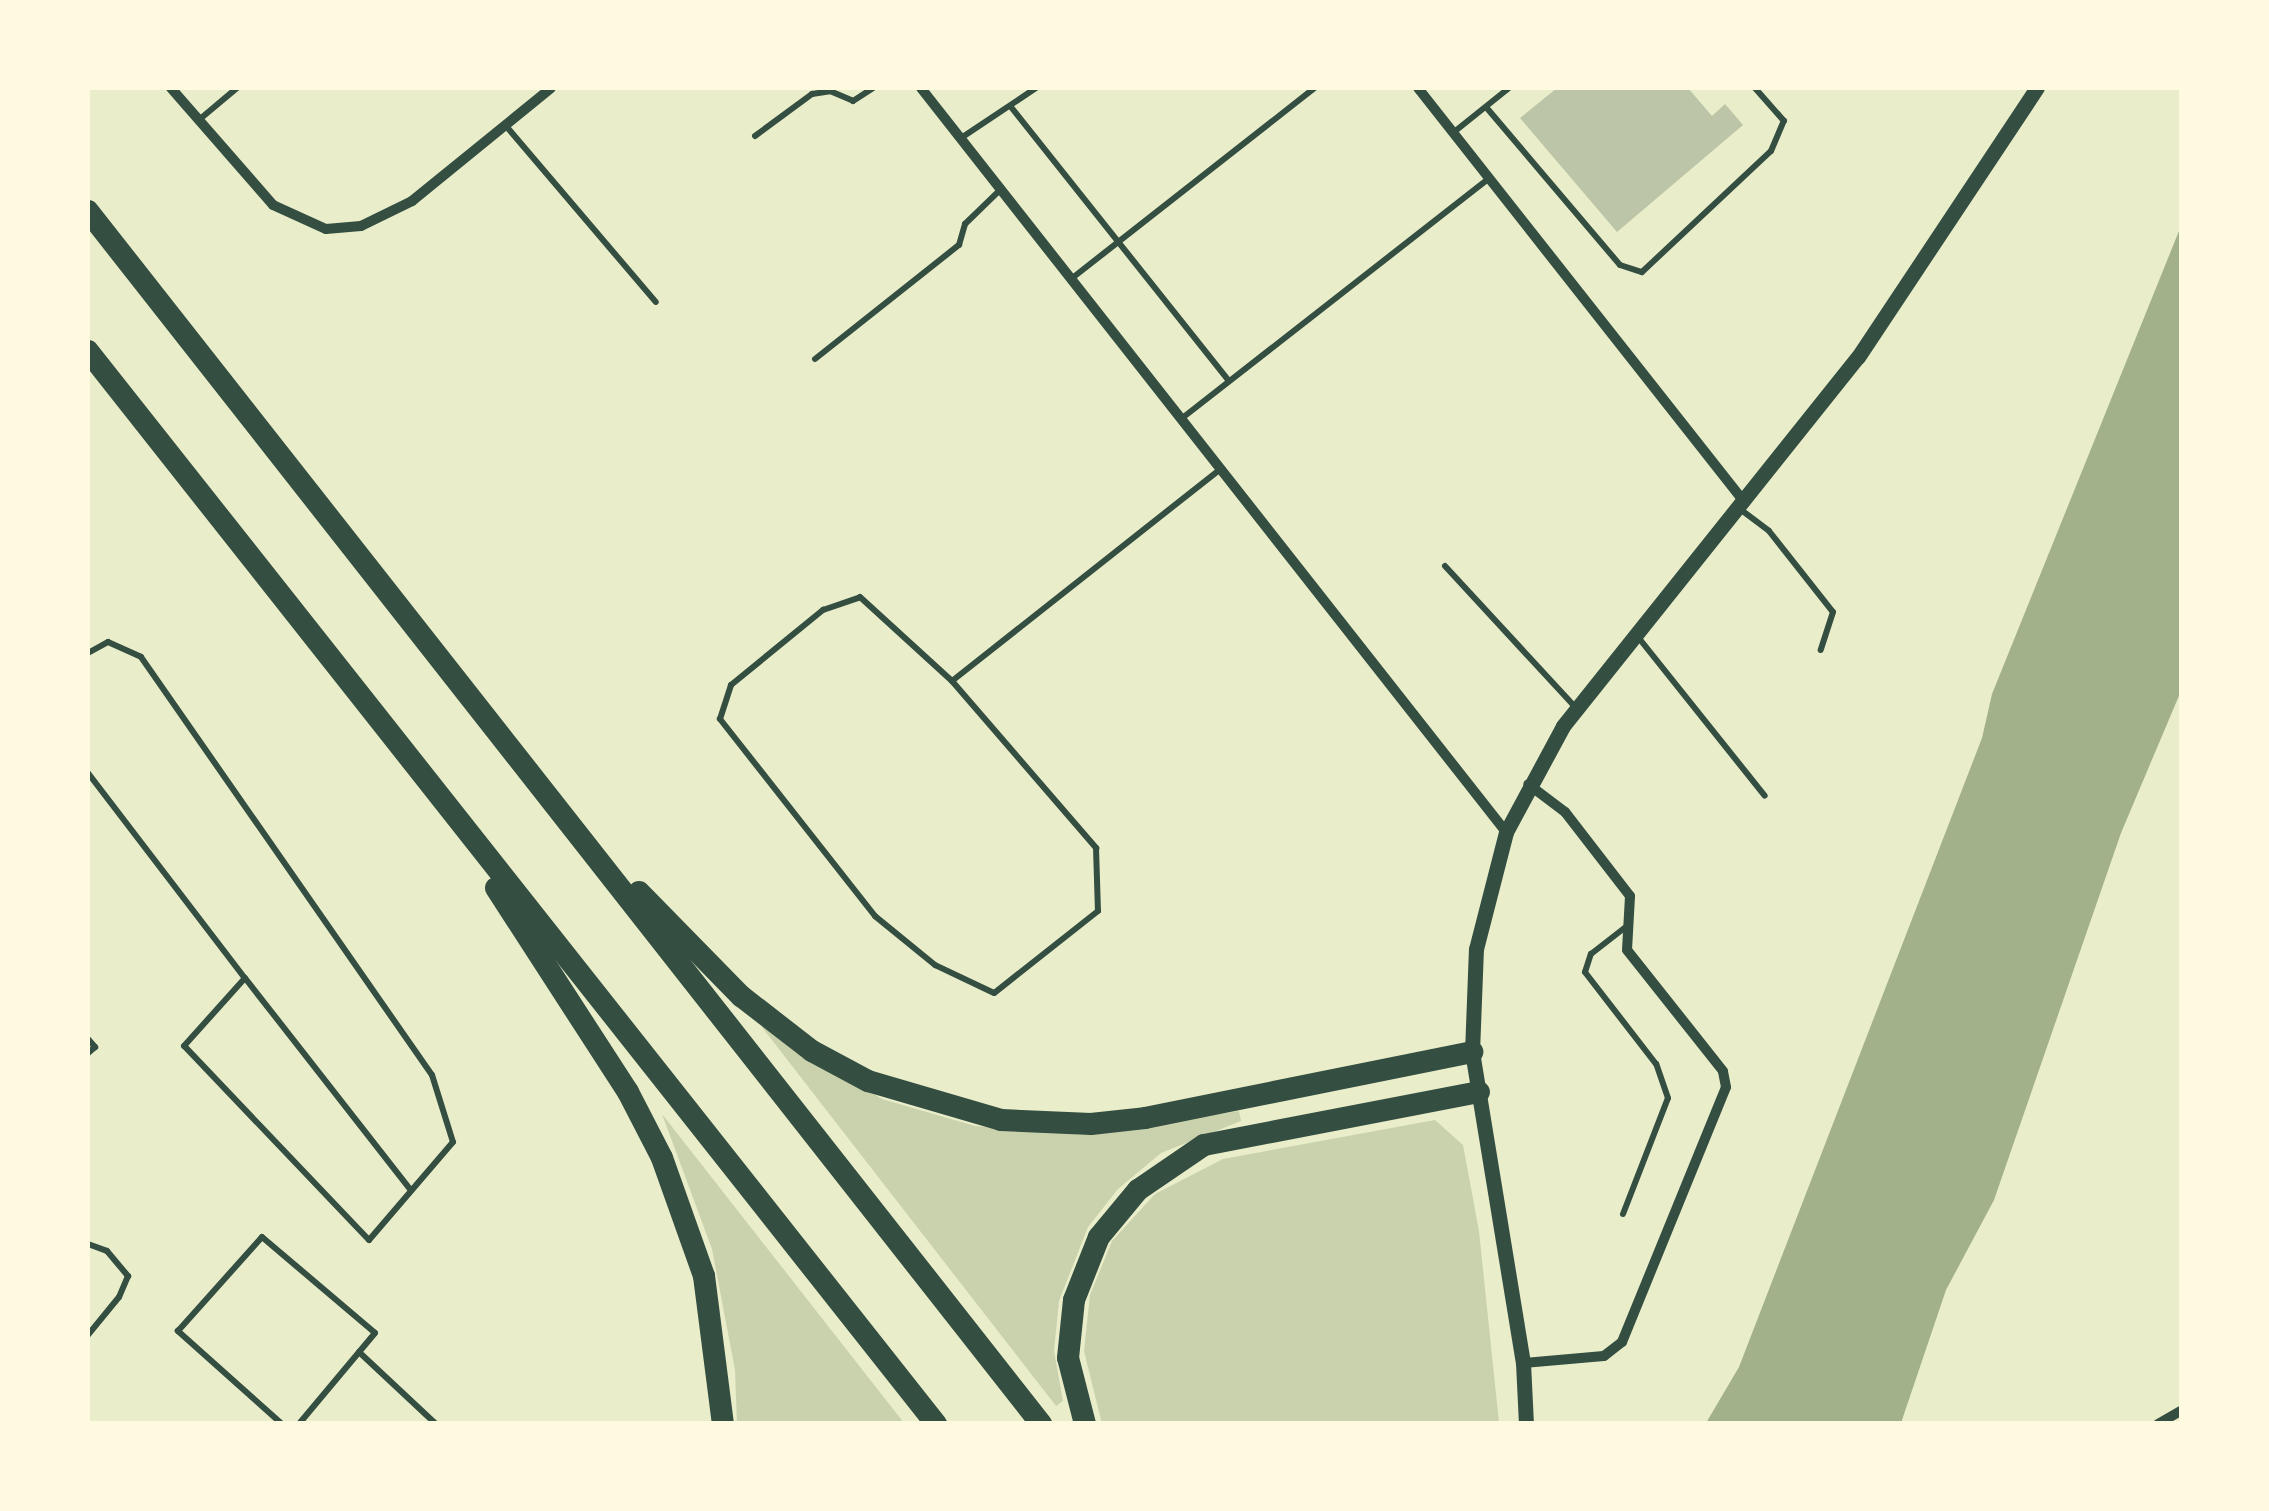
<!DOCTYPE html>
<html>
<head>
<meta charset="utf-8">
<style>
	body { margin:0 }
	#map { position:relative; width:2269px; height:1511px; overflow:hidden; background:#e9edc9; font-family:"Open Sans",sans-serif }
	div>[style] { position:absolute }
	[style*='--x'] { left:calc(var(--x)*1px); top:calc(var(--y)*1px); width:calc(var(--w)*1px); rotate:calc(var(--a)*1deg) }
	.green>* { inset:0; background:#cad2ad }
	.water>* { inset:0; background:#a3b18a }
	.building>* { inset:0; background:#bcc5a7 }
	.service>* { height:6px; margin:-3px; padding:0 3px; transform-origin:3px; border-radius:3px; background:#344e41 }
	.minor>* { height:10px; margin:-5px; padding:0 5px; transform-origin:5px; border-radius:5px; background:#344e41 }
	.tertiary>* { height:15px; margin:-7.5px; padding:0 7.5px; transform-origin:7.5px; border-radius:7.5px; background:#344e41 }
	.motorway>* { height:22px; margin:-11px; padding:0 11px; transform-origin:11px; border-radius:11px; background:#344e41 }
	span { translate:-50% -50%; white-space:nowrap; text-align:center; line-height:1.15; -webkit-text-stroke:8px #fefae0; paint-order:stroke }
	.frame { position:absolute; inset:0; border:90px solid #fefae0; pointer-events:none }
</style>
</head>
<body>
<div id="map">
	<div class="green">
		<div style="clip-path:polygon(761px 1026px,882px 1099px,975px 1126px,1085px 1135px,1239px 1111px,1241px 1121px,1161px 1153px,1118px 1189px,1088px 1227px,1059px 1301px,1054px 1351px,1063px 1401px,1056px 1406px)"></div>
		<div style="clip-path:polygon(662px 1114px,904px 1423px,737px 1423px,735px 1370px,712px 1249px)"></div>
		<div style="clip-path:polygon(1435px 1120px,1463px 1145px,1479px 1231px,1499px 1423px,1102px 1424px,1084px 1351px,1090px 1295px,1112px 1241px,1155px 1194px,1223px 1159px)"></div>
	</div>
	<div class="water">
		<div style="clip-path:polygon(2181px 226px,2181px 691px,2121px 833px,1994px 1200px,1946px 1290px,1901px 1423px,1706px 1423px,1739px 1367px,1982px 738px,1992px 694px)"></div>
	</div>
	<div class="building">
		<div style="clip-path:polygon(1557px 88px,1688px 88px,1712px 116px,1725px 104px,1743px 125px,1617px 232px,1520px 118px)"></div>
	</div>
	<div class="service">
		<div style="--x:1011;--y:107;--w:350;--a:51.5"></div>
		<div style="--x:1486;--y:107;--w:207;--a:49.7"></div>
		<div style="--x:1620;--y:265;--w:23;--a:18"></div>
		<div style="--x:1642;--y:272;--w:177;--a:-43.2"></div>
		<div style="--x:1771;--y:151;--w:33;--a:-67"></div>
		<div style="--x:1784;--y:121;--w:44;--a:-131.3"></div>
		<div style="--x:200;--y:119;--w:48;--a:-40"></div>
		<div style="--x:506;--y:126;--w:231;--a:49.6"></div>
		<div style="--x:1454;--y:132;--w:70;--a:-38.7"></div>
		<div style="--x:755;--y:136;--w:71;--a:-36.4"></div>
		<div style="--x:812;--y:94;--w:18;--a:-9"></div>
		<div style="--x:830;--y:91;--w:25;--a:23"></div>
		<div style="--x:853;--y:101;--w:24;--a:-33"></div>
		<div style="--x:961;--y:138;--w:90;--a:-33.7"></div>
		<div style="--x:1071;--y:279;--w:310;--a:-38.1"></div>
		<div style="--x:815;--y:359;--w:184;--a:-38.4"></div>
		<div style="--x:959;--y:245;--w:22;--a:-74"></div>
		<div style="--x:965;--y:224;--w:49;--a:-44.2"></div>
		<div style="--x:1181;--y:419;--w:392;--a:-38"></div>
		<div style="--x:1740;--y:509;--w:36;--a:37"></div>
		<div style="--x:1769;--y:531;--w:103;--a:51.7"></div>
		<div style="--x:1833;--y:612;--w:40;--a:108"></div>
		<div style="--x:1445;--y:566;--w:193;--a:47.3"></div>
		<div style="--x:1638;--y:637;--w:203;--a:51.4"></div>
		<div style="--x:88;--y:653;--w:23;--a:-29"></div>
		<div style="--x:108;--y:642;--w:36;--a:24"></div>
		<div style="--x:141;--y:657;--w:509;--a:55.16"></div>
		<div style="--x:432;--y:1075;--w:70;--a:72.6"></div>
		<div style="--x:453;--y:1142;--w:129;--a:130.6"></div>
		<div style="--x:369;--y:1240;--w:268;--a:-133.6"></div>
		<div style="--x:184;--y:1046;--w:91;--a:-48.1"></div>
		<div style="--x:245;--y:978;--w:268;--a:52"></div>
		<div style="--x:952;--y:681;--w:221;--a:49.2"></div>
		<div style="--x:1096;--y:848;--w:63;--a:88.2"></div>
		<div style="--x:1098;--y:911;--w:132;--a:141.7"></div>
		<div style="--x:994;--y:993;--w:65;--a:-154.6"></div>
		<div style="--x:935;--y:965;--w:77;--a:-140.8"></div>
		<div style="--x:875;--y:916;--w:251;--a:-128.2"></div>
		<div style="--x:720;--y:719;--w:36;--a:-72"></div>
		<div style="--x:731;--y:685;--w:119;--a:-39.2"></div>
		<div style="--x:823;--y:610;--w:39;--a:-19"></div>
		<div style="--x:860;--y:597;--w:125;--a:42.4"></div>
		<div style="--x:952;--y:681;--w:340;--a:-38.3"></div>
		<div style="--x:88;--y:773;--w:258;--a:52.6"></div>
		<div style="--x:88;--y:1039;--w:11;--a:49"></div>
		<div style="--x:95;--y:1047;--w:9;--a:139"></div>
		<div style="--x:1623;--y:1214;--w:124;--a:-68.8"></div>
		<div style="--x:1668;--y:1098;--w:36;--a:-109"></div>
		<div style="--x:1656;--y:1064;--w:116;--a:-127.7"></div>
		<div style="--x:1585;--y:972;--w:19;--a:-72"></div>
		<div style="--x:1591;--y:954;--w:46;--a:-37.9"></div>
		<div style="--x:88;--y:1244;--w:20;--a:20"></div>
		<div style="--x:107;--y:1251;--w:33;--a:50"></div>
		<div style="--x:128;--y:1276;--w:23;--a:113"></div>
		<div style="--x:119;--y:1297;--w:49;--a:129.2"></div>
		<div style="--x:359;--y:1352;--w:105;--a:43.1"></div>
		<div style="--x:282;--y:1424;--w:140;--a:-138.2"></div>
		<div style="--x:178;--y:1331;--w:126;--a:-48.2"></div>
		<div style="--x:262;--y:1237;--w:148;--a:40.3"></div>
		<div style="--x:375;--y:1333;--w:119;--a:129.9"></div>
	</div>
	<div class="minor">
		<div style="--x:171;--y:88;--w:155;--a:48.9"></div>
		<div style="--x:273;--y:205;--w:58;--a:24.4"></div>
		<div style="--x:326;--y:229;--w:35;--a:-5"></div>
		<div style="--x:361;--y:226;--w:57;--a:-26.1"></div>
		<div style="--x:412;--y:201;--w:179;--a:-39.1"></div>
		<div style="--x:921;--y:88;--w:946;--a:51.82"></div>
		<div style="--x:1418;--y:88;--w:528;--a:51.76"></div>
		<div style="--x:1523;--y:1363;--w:81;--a:-4.9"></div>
		<div style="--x:1604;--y:1356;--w:23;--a:-38"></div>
		<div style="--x:1622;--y:1342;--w:275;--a:-67.8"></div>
		<div style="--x:1726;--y:1087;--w:16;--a:-101"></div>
		<div style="--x:1723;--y:1071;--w:154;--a:-128.4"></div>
		<div style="--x:1627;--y:950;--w:54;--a:-86.8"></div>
		<div style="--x:1630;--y:896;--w:106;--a:-127.7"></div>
		<div style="--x:1565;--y:812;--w:46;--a:-142.9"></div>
		<div style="--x:2158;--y:1424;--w:28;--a:-30"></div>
	</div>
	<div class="tertiary">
		<div style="--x:1526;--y:1424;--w:61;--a:-92.8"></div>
		<div style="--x:1523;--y:1363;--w:315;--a:-99.3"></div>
		<div style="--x:1472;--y:1052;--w:103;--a:-87.8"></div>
		<div style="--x:1476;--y:949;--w:121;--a:-75.6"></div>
		<div style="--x:1506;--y:832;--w:120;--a:-61.7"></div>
		<div style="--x:1563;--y:726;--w:472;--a:-51.4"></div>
		<div style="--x:1858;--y:357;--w:323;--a:-56.4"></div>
	</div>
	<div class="motorway">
		<div style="--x:88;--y:211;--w:1543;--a:51.84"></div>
		<div style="--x:88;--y:351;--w:1368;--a:51.68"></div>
		<div style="--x:496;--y:888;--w:243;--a:57.1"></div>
		<div style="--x:628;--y:1092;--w:74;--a:62.7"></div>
		<div style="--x:662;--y:1158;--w:125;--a:70.4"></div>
		<div style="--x:704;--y:1276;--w:149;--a:82.7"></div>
		<div style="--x:639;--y:892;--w:146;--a:45.6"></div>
		<div style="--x:741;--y:996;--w:90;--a:37.8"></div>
		<div style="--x:812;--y:1051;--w:64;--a:28.2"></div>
		<div style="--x:868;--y:1081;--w:139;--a:16.3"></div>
		<div style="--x:1001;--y:1120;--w:90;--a:2.5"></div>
		<div style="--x:1091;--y:1124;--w:54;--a:-6.3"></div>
		<div style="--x:1145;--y:1118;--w:334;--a:-11.4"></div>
		<div style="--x:1085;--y:1424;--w:68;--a:-104.4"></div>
		<div style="--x:1068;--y:1358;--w:58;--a:-84.1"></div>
		<div style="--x:1074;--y:1300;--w:68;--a:-68.4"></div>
		<div style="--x:1099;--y:1237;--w:61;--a:-50.3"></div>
		<div style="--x:1138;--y:1190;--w:80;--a:-34.3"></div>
		<div style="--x:1204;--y:1145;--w:280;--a:-10.9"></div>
	</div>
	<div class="frame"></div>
</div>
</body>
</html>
